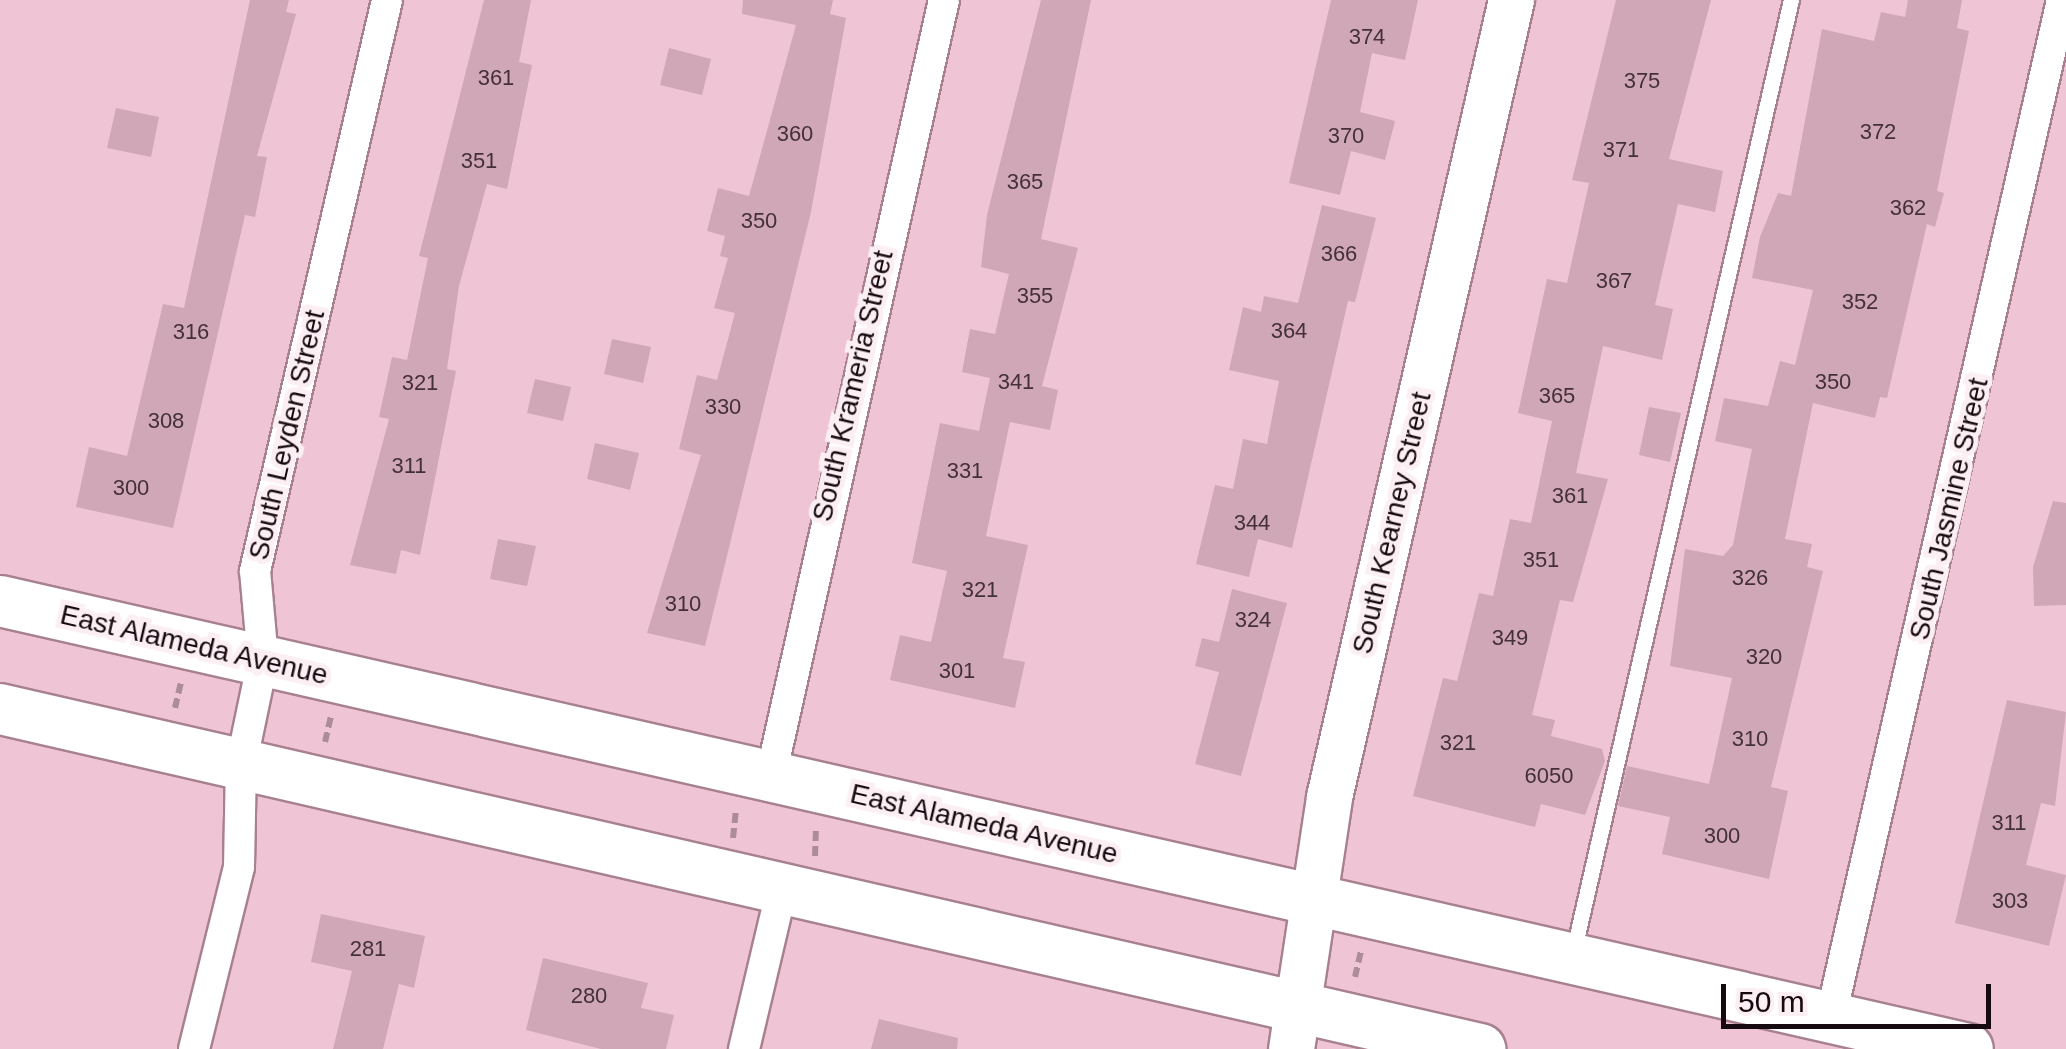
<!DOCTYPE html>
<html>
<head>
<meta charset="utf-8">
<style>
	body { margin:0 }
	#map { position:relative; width:2066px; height:1049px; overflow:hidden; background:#efc5d5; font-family:Arial,sans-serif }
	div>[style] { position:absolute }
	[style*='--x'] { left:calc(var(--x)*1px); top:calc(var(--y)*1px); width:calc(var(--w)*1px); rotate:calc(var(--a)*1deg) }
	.building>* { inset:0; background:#d0a7b7 }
	.path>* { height:6px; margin-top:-3px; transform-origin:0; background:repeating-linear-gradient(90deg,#ad8c99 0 10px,transparent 0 15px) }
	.roads { filter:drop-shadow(2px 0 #a88190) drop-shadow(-2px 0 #a88190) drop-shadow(0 2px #a88190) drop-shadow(0 -2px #a88190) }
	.lane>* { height:15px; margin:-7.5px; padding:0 7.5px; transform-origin:7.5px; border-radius:7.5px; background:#fff }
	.street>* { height:30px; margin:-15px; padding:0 15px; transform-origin:15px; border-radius:15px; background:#fff }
	.secondary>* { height:45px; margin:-22.5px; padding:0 22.5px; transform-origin:22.5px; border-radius:22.5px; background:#fff }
	.primary>* { height:50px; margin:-25px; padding:0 25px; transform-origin:25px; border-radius:25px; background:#fff }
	span { translate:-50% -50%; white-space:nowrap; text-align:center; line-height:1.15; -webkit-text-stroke:10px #fceff4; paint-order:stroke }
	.number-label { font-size:22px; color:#443039 }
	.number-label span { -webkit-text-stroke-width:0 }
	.street-label { font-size:28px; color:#16090f }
	.scale { position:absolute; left:1721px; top:984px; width:270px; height:45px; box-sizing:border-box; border:5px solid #16090f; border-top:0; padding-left:12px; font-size:30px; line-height:35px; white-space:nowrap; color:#16090f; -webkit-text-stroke:8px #fceff4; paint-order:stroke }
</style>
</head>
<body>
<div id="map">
	<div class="building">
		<div style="clip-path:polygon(250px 0,289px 0,286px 12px,296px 14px,257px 156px,267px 157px,255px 217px,245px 215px,173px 528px,76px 507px,89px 447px,127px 456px,163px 304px,184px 308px)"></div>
		<div style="clip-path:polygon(484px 0,531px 0,519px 62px,532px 65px,507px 189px,487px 184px,459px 286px,447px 369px,456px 371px,420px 555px,401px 550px,396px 574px,350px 565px,389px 419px,379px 417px,392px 357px,407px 360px,428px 258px,419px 256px)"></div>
		<div style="clip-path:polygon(743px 0,833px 0,830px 14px,846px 18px,811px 212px,705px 646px,647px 633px,701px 455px,679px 449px,697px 375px,717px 380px,735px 313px,714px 308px,728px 258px,720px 256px,725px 236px,707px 231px,718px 188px,749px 196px,796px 25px,742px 14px)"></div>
		<div style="clip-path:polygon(1041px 0,1091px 0,1041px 239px,1078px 248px,1042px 386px,1058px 390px,1050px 430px,1010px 422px,986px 536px,1028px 545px,1003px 658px,1025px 662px,1015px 708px,890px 680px,900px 635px,931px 642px,947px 571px,912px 563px,940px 423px,979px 431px,990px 378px,962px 372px,970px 329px,995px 334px,1009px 274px,981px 267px,987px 215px)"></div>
		<div style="clip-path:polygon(1331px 0,1418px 0,1405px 60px,1372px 53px,1360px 112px,1395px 121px,1385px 160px,1351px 151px,1340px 195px,1289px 183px)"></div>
		<div style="clip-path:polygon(1616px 0,1711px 0,1669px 159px,1723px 171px,1715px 212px,1678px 204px,1655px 305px,1673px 309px,1662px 360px,1603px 346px,1576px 473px,1608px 479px,1573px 602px,1560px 600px,1532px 715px,1555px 720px,1551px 736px,1602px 749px,1605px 761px,1585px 815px,1541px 804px,1535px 827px,1413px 796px,1443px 678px,1457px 681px,1479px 593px,1493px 596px,1510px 519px,1531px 523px,1552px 421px,1518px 413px,1547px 279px,1567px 283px,1589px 183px,1572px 180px)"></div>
		<div style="clip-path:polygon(1908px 0,1962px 0,1957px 28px,1969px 31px,1937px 191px,1944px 193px,1935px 227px,1927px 224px,1887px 398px,1880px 397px,1875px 418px,1813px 403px,1785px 539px,1812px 544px,1807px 567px,1823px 571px,1771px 787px,1788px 791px,1769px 879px,1662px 854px,1670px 817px,1618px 806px,1627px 766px,1709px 784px,1732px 678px,1670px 666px,1685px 549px,1723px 556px,1733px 545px,1752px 449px,1715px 441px,1724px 398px,1768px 406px,1780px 361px,1795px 365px,1813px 290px,1752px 278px,1760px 237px,1778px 193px,1791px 196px,1822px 29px,1874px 41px,1881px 12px,1905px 17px)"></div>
		<div style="clip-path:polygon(669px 48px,711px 59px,702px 95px,660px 85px)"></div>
		<div style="clip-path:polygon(116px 108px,159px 117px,151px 157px,107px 148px)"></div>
		<div style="clip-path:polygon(1322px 205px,1376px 218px,1355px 302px,1348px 301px,1292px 548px,1258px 539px,1249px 577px,1196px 564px,1215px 485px,1233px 489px,1243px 439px,1267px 444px,1279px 381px,1229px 370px,1243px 307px,1261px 312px,1264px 296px,1298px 303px)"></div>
		<div style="clip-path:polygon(612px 339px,651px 347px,643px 383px,604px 374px)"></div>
		<div style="clip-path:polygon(535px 379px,571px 387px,563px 421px,527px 413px)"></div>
		<div style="clip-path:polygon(1649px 407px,1681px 413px,1670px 462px,1639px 455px)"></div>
		<div style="clip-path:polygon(595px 443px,639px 453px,630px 490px,587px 479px)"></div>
		<div style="clip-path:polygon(2053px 501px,2066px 503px,2066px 605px,2034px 606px,2033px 567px)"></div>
		<div style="clip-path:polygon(498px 539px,536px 546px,527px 586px,490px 579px)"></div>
		<div style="clip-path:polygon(1232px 589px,1287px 603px,1241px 776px,1195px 764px,1219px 672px,1195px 666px,1202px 638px,1219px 642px)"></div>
		<div style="clip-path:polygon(2007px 700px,2066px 712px,2055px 806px,2041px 803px,2026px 865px,2066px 875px,2049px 946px,1955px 923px)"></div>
		<div style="clip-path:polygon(321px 914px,425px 936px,414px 988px,399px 984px,383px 1049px,333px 1049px,352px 971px,311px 962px)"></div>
		<div style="clip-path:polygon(543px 958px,648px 983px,641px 1008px,674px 1015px,666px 1049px,601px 1049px,526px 1030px)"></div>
		<div style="clip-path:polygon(879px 1019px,958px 1038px,957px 1049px,871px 1049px)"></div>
	</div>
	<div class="path">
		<div style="--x:175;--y:708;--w:28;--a:-77"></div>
		<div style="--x:325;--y:742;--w:28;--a:-77"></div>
		<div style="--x:733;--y:838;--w:27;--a:-84"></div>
		<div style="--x:815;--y:856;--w:27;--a:-88"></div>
		<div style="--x:1355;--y:977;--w:28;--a:-77"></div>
	</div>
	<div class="roads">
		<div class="lane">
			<div style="--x:1573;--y:953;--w:978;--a:-77.12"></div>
		</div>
		<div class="street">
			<div style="--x:771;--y:775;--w:794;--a:-77.42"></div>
			<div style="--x:1831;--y:1016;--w:1042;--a:-77.19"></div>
			<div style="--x:194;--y:1049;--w:187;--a:-76.1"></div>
			<div style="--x:239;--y:867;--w:102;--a:-88.9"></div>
			<div style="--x:241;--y:765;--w:107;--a:-78.2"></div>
			<div style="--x:263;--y:660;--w:89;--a:-95.1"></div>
			<div style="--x:255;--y:571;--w:586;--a:-76.98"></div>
			<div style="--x:744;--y:1049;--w:165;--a:-76.7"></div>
		</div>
		<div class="secondary">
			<div style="--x:1291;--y:1049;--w:255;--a:-81.4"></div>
			<div style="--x:1329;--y:797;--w:818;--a:-77.14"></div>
		</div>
		<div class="primary">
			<div style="--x:0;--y:601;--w:2018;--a:12.82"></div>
			<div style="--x:0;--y:709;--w:1519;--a:12.94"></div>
		</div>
	</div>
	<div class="number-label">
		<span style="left:1367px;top:37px">374</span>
		<span style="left:496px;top:78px">361</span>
		<span style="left:1642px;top:81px">375</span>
		<span style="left:1878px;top:132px">372</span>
		<span style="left:795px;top:134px">360</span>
		<span style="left:1346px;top:136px">370</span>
		<span style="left:1621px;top:150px">371</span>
		<span style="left:479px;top:161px">351</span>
		<span style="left:1025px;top:182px">365</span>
		<span style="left:1908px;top:208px">362</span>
		<span style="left:759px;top:221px">350</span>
		<span style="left:1339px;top:254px">366</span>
		<span style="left:1614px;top:281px">367</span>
		<span style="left:1035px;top:296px">355</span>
		<span style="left:1860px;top:302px">352</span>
		<span style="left:1289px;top:331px">364</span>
		<span style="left:191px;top:332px">316</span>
		<span style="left:1016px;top:382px">341</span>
		<span style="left:1833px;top:382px">350</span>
		<span style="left:420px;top:383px">321</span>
		<span style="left:1557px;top:396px">365</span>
		<span style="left:723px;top:407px">330</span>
		<span style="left:166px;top:421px">308</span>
		<span style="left:409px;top:466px">311</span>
		<span style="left:965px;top:471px">331</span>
		<span style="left:131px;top:488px">300</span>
		<span style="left:1570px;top:496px">361</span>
		<span style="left:1252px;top:523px">344</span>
		<span style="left:1541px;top:560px">351</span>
		<span style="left:1750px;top:578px">326</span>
		<span style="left:980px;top:590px">321</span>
		<span style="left:683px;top:604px">310</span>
		<span style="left:1253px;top:620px">324</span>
		<span style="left:1510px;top:638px">349</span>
		<span style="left:1764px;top:657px">320</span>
		<span style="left:957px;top:671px">301</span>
		<span style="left:1750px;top:739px">310</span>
		<span style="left:1458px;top:743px">321</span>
		<span style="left:1549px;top:776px">6050</span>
		<span style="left:2009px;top:823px">311</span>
		<span style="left:1722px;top:836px">300</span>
		<span style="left:2010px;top:901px">303</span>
		<span style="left:368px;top:949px">281</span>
		<span style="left:589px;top:996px">280</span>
	</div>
	<div class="street-label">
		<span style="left:853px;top:386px;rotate:-77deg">South Krameria Street</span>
		<span style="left:287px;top:435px;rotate:-77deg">South Leyden Street</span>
		<span style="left:1949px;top:509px;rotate:-77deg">South Jasmine Street</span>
		<span style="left:1392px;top:523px;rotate:-77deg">South Kearney Street</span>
		<span style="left:194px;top:645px;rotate:13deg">East Alameda Avenue</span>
		<span style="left:984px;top:824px;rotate:13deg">East Alameda Avenue</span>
	</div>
	<div class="scale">50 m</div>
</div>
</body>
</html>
